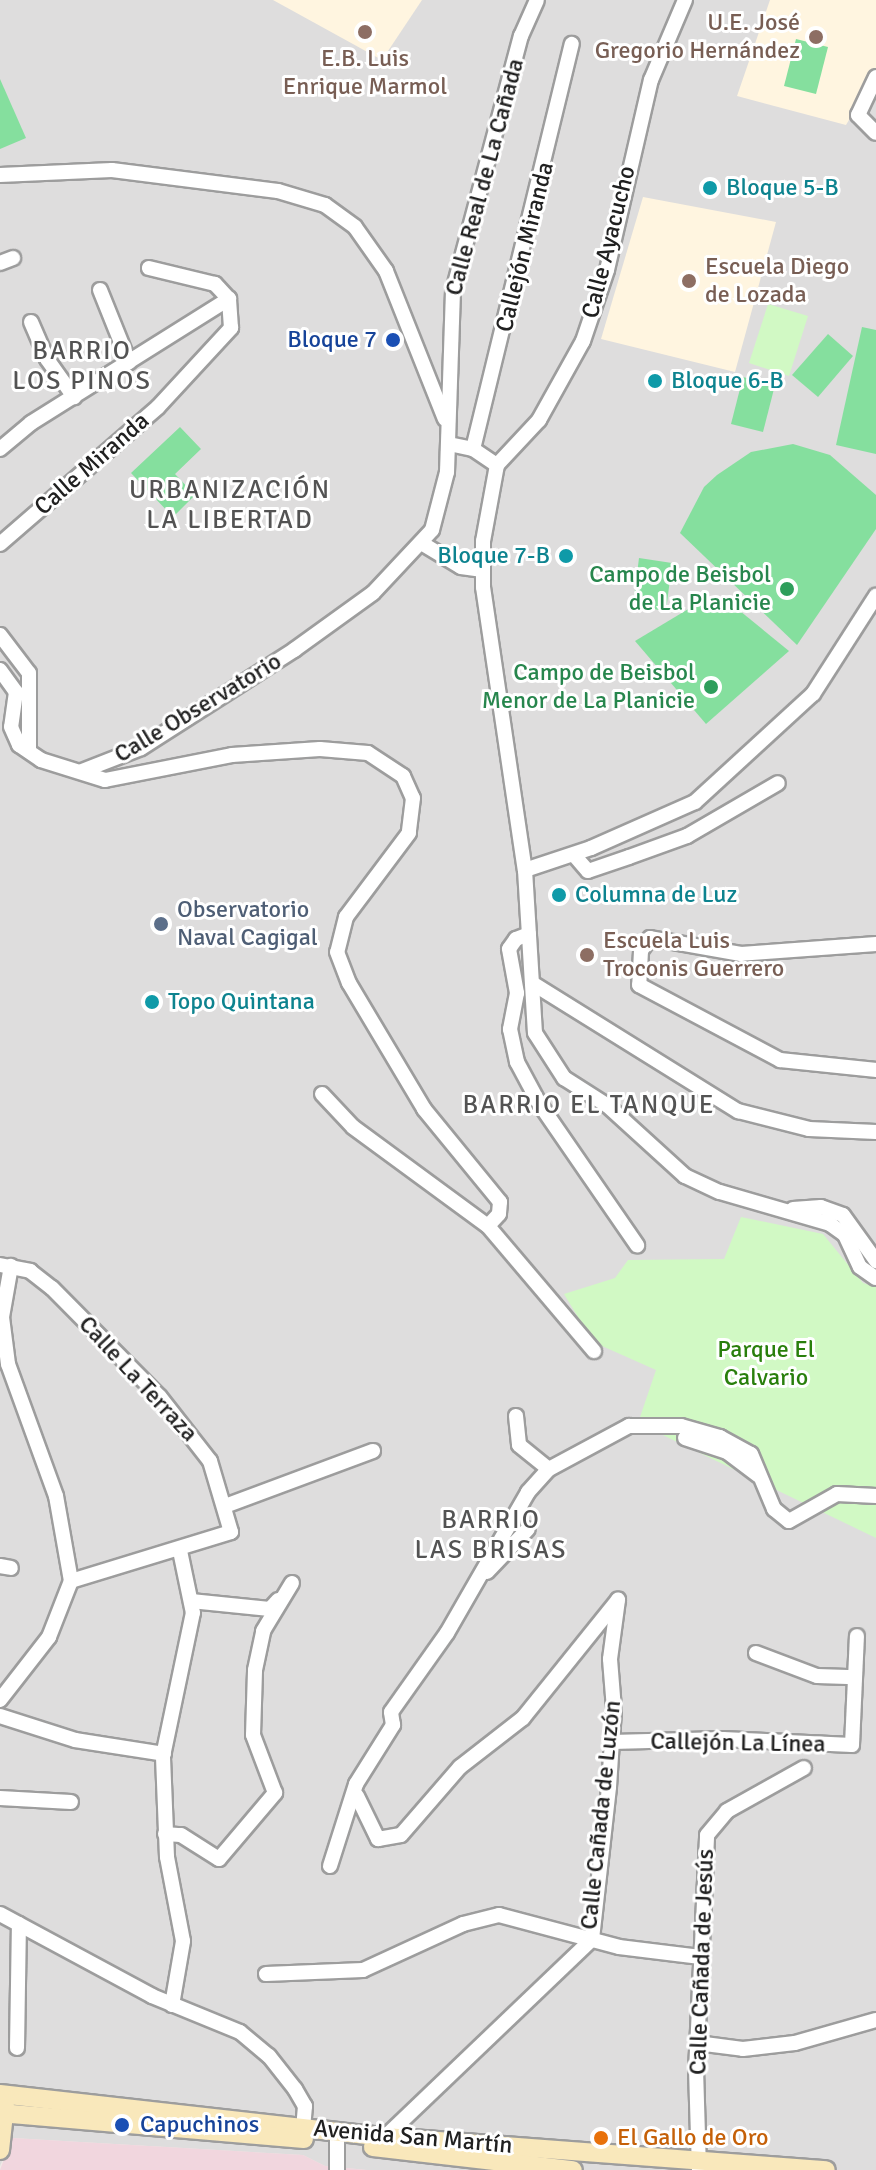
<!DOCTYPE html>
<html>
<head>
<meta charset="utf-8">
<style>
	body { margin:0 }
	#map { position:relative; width:876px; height:2170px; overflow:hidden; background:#f0e9e6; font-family:Signika,sans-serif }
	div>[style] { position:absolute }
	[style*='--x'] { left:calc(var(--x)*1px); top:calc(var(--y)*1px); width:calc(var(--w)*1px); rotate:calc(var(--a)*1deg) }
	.residential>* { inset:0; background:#dedddd }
	.commercial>* { inset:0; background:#f1d6de }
	.education>* { inset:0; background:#fff5e0 }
	.park>* { inset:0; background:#d1f9c4 }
	.pitch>* { inset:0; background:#85df9e }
	.roads { filter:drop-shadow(2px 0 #9d9d9d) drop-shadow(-2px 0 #9d9d9d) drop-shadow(0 2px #9d9d9d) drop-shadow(0 -2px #9d9d9d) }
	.street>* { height:14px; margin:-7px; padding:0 7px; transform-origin:7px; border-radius:7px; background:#fff }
	.secondary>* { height:18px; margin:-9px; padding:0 9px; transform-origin:9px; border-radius:9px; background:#f9e8bb }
	.dots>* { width:22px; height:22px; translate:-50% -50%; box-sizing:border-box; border:4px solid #fff; border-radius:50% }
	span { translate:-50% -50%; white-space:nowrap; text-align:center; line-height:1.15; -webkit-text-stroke:6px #fff; paint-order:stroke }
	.education-label { font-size:24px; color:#785e54 }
	.right { translate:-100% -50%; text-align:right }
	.left { translate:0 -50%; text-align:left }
	.street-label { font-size:24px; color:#202020 }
	.culture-label { font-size:24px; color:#0d838f }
	.transit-label { font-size:24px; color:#164399 }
	.leisure-label { font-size:24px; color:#27864d }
	.service-label { font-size:24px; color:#4e5e75 }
	.park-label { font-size:24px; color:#297f0c }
	.food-label { font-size:24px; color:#c56008 }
	.neighbourhood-label { font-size:26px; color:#535353; letter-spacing:2px }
</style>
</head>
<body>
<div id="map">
	<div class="residential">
		<div style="clip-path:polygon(0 0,876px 0,876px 2170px,367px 2170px,325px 2166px,303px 2155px,12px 2138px,0 2166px)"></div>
	</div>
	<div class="commercial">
		<div style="clip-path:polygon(12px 2138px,303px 2155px,325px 2166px,367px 2170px,0 2170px)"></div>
	</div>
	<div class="education">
		<div style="clip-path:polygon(273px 0,422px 0,382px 60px)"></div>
		<div style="clip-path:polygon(770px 0,876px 0,876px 74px,846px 125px,737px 96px)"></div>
		<div style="clip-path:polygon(643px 197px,776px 222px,735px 372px,601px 339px)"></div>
	</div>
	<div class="park">
		<div style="clip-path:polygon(768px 304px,808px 316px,789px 376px,749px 363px)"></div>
		<div style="clip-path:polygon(741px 1217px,823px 1234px,863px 1283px,876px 1287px,876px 1538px,638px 1423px,656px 1370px,593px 1342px,564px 1294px,615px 1278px,628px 1260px,724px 1259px)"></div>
	</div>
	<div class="pitch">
		<div style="clip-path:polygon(796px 39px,828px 47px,816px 94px,784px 86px)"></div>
		<div style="clip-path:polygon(0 79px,26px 138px,0 149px)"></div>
		<div style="clip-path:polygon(862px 327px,876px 330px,876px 454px,836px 445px)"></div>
		<div style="clip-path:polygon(828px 334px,853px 356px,818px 397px,792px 375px)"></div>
		<div style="clip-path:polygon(743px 377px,775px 385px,763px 432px,731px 424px)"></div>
		<div style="clip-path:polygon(180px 427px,201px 449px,175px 474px,195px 495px,173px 517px,131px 473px)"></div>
		<div style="clip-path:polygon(793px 444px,830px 455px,876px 495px,876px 529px,797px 645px,680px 533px,704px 487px,717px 475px,751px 452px)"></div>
		<div style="clip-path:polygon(639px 558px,672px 563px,666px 611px,633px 606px)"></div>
		<div style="clip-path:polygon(724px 598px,789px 651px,706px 724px,635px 641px,700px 602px)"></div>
	</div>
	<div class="roads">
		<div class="street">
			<div style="--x:876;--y:77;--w:42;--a:115.3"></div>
			<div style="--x:858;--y:115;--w:25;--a:45"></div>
			<div style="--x:0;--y:175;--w:112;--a:-2.6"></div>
			<div style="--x:112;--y:170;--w:167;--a:7.2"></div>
			<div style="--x:278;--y:191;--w:49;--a:16.6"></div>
			<div style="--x:325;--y:205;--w:37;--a:36"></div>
			<div style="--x:355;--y:227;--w:54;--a:54.8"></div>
			<div style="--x:386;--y:271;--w:159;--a:68.3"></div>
			<div style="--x:0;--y:263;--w:14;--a:-21"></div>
			<div style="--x:100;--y:290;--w:78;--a:68.1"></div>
			<div style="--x:31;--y:322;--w:40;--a:66.6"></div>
			<div style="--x:47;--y:359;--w:47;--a:54.6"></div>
			<div style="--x:449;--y:444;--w:25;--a:12"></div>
			<div style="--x:473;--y:449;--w:29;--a:34"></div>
			<div style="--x:0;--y:449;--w:40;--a:-40"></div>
			<div style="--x:31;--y:423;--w:234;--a:-32.1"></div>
			<div style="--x:473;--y:449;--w:417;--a:-76.3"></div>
			<div style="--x:497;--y:465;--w:77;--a:100.4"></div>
			<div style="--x:483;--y:541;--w:46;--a:90"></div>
			<div style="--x:483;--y:587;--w:286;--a:81.6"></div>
			<div style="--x:525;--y:870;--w:163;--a:86.5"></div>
			<div style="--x:535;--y:1033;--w:54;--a:57.2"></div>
			<div style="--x:564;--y:1078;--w:52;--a:32.5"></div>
			<div style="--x:608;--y:1106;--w:104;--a:42.3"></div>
			<div style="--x:685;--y:1176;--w:38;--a:25"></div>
			<div style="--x:720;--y:1192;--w:115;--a:16.2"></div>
			<div style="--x:830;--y:1224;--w:19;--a:36"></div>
			<div style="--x:845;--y:1235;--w:35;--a:65"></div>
			<div style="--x:860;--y:1267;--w:19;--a:35"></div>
			<div style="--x:497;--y:465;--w:62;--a:-47"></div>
			<div style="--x:539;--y:420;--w:90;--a:-60.9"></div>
			<div style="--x:583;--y:341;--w:75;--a:-71.3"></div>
			<div style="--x:607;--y:270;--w:195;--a:-77"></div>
			<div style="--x:651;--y:80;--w:87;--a:-67"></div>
			<div style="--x:0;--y:544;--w:209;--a:-40.9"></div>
			<div style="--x:158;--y:407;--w:108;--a:-47.3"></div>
			<div style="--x:231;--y:328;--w:29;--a:-94"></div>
			<div style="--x:229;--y:299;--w:21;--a:-133"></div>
			<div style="--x:215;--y:284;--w:68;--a:-166.4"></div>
			<div style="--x:423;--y:544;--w:44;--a:31.2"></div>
			<div style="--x:461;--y:567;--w:22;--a:8"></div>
			<div style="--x:0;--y:635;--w:48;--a:52.7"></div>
			<div style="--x:29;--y:673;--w:78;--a:90"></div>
			<div style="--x:0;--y:670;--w:27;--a:54"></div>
			<div style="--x:16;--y:692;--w:35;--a:98"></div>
			<div style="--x:11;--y:727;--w:20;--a:66"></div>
			<div style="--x:19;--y:745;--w:27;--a:34"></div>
			<div style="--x:41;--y:760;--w:67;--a:17.4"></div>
			<div style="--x:105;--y:780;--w:129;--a:-11.1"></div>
			<div style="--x:232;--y:755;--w:88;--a:-3.9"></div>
			<div style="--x:320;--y:749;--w:48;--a:4.8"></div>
			<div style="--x:368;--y:753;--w:42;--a:33.3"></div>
			<div style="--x:403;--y:776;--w:24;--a:66"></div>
			<div style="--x:413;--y:798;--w:35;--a:97"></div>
			<div style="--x:409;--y:833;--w:105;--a:126.9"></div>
			<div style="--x:346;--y:917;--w:36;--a:104"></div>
			<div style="--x:337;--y:952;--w:33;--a:69"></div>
			<div style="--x:349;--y:983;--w:147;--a:59.2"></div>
			<div style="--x:424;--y:1109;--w:120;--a:50.7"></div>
			<div style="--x:500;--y:1202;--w:12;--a:95"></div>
			<div style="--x:499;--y:1214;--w:16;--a:133"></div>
			<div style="--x:82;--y:771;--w:63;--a:-21.3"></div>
			<div style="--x:141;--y:748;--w:182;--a:-32.6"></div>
			<div style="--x:294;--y:650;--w:97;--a:-35.8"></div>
			<div style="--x:373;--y:593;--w:86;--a:-46.9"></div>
			<div style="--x:432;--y:530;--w:60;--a:-75.5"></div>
			<div style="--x:447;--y:472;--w:181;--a:-88.1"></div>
			<div style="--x:453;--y:291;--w:264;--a:-75.1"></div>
			<div style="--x:521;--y:36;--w:39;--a:-66"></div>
			<div style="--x:574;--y:855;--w:21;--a:49"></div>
			<div style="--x:588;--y:871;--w:43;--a:-18.9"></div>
			<div style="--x:629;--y:857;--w:62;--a:-19.9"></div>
			<div style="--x:687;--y:836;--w:105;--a:-30.2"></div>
			<div style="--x:525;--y:870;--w:70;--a:-18.4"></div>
			<div style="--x:591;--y:848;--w:114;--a:-23.9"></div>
			<div style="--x:695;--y:802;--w:160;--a:-42.5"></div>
			<div style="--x:813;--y:694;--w:117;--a:-57.3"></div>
			<div style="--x:529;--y:934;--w:14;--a:159"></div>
			<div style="--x:516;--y:939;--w:12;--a:125"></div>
			<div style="--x:509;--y:949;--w:45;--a:79.7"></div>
			<div style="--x:517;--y:993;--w:37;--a:101"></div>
			<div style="--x:510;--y:1029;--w:34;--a:78"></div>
			<div style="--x:517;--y:1062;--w:47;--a:61.8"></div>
			<div style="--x:539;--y:1103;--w:173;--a:55.4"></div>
			<div style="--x:876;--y:944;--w:135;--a:175.8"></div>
			<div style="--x:741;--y:954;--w:92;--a:-170"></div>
			<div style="--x:650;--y:938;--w:16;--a:125"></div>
			<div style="--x:641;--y:951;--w:34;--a:93"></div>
			<div style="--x:639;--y:985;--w:160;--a:28"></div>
			<div style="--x:780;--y:1060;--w:97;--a:5.9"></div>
			<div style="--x:532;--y:983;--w:243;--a:31.9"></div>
			<div style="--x:738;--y:1111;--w:73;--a:14.2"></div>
			<div style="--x:809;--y:1129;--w:67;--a:2.6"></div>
			<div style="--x:322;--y:1094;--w:45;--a:46.8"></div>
			<div style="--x:353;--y:1127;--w:167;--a:36.3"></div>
			<div style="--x:488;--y:1226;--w:164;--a:49.7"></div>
			<div style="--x:793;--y:1209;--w:28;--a:-4"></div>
			<div style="--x:821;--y:1207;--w:23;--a:20"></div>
			<div style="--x:843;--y:1215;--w:57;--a:54.3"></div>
			<div style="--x:0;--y:1265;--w:31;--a:11"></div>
			<div style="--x:30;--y:1271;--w:28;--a:38"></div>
			<div style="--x:52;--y:1288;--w:153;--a:45.3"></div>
			<div style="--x:160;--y:1397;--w:81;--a:52"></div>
			<div style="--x:210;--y:1461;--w:74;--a:73.5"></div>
			<div style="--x:231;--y:1532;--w:167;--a:163"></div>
			<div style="--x:516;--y:1416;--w:29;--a:84"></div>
			<div style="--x:519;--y:1445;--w:38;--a:39"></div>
			<div style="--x:685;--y:1438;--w:44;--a:18.4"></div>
			<div style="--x:727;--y:1452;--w:39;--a:37"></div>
			<div style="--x:225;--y:1506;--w:158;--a:-20.4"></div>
			<div style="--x:0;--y:1566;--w:11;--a:10"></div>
			<div style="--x:487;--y:1572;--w:59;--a:-46.4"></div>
			<div style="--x:191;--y:1601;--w:79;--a:5.8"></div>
			<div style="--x:270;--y:1609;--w:12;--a:-48"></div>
			<div style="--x:756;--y:1653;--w:65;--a:20.7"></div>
			<div style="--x:817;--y:1676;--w:38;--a:2"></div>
			<div style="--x:0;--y:1700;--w:80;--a:-52.1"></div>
			<div style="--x:49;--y:1637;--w:60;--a:-68.6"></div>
			<div style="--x:71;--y:1581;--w:86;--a:-100"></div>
			<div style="--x:56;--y:1496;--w:140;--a:-110"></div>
			<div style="--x:8;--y:1364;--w:47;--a:-97.3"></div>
			<div style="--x:2;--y:1317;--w:52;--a:-80"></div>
			<div style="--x:0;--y:1716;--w:79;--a:17.7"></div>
			<div style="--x:75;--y:1740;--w:90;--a:8.9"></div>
			<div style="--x:612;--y:1742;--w:111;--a:-1.5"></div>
			<div style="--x:723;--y:1739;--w:129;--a:2.7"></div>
			<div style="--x:852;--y:1745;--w:109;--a:-87.4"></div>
			<div style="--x:357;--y:1796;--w:48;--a:64"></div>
			<div style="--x:378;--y:1839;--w:23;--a:-10"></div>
			<div style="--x:401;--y:1835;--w:90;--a:-49.1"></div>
			<div style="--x:460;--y:1767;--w:80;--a:-37.9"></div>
			<div style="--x:523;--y:1718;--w:151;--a:-51.2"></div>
			<div style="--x:0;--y:1798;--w:71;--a:3.2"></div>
			<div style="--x:165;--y:1834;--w:16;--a:4"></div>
			<div style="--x:181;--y:1835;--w:45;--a:32.3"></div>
			<div style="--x:219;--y:1859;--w:87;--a:-49.7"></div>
			<div style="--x:275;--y:1793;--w:62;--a:-110.8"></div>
			<div style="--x:253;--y:1735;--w:65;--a:-88.2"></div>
			<div style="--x:255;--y:1670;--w:40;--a:-78"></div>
			<div style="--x:263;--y:1631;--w:56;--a:-58.9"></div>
			<div style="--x:330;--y:1866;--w:86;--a:-72.4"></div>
			<div style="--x:356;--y:1784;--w:70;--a:-57.9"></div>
			<div style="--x:393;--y:1725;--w:13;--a:-99"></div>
			<div style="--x:391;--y:1712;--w:97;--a:-54.7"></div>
			<div style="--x:447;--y:1633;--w:163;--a:-60.1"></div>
			<div style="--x:528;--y:1492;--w:31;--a:-48"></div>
			<div style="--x:549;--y:1469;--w:91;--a:-28.3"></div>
			<div style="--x:629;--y:1426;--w:52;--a:0"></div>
			<div style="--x:681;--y:1426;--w:41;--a:15.8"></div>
			<div style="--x:720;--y:1437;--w:35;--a:29"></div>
			<div style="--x:751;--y:1454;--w:60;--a:67.3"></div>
			<div style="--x:774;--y:1509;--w:19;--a:39"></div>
			<div style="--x:789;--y:1521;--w:55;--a:-29.4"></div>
			<div style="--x:837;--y:1494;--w:39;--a:3"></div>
			<div style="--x:0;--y:1914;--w:173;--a:28.3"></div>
			<div style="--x:152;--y:1996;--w:95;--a:22.2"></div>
			<div style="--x:240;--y:2032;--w:38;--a:40"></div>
			<div style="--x:269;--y:2056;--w:42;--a:51.8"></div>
			<div style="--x:295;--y:2089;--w:20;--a:60"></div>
			<div style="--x:305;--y:2106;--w:21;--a:95"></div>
			<div style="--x:266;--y:1974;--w:97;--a:-2.4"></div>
			<div style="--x:363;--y:1970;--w:110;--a:-24.7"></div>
			<div style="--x:463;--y:1924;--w:37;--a:-14"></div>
			<div style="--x:499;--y:1915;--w:124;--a:14.9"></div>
			<div style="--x:619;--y:1947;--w:82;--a:7"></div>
			<div style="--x:172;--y:2005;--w:65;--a:-80.2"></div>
			<div style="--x:183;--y:1941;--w:86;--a:-100.8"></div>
			<div style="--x:167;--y:1857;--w:101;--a:-92.3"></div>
			<div style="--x:163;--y:1756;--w:146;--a:-78.2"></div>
			<div style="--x:193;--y:1613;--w:63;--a:-101.8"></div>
			<div style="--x:697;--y:2043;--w:46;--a:7.4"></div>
			<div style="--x:743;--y:2049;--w:52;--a:-6.6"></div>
			<div style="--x:795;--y:2043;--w:84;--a:-15.9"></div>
			<div style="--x:17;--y:2048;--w:124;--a:-89.1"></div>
			<div style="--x:385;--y:2137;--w:286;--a:-43.7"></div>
			<div style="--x:592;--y:1939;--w:153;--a:-83.6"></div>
			<div style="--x:609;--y:1787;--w:78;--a:-86.3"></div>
			<div style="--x:614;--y:1709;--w:50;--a:-94.6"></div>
			<div style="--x:610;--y:1659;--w:60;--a:-82.3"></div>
			<div style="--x:337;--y:2170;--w:39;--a:-90"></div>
			<div style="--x:699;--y:2170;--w:99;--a:-91.7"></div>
			<div style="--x:696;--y:2071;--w:236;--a:-87.3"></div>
			<div style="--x:707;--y:1835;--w:31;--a:-50"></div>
			<div style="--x:727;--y:1811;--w:88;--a:-29.2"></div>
		</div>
		<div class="secondary">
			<div style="--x:0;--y:2094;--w:387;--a:6.4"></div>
			<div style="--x:385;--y:2137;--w:442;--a:4.3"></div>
			<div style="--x:0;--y:2113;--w:305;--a:4.9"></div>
			<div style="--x:373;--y:2147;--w:201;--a:6.6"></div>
			<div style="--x:0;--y:2150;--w:45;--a:-83.7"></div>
		</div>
	</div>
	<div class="dots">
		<div style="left:365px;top:32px;background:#8d6e63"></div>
		<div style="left:816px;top:37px;background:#8d6e63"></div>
		<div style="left:710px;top:188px;background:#0f9aa8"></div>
		<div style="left:689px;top:281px;background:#8d6e63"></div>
		<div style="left:393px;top:340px;background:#1a4fb4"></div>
		<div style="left:655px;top:381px;background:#0f9aa8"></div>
		<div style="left:566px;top:556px;background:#0f9aa8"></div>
		<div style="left:787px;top:589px;background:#2e9e5b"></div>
		<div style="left:711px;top:687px;background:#2e9e5b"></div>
		<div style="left:559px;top:895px;background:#0f9aa8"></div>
		<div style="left:161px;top:924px;background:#5c6f8a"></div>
		<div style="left:587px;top:955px;background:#8d6e63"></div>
		<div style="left:152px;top:1002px;background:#0f9aa8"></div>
		<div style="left:122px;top:2125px;background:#1a4fb4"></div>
		<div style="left:601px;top:2138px;background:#e8710a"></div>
	</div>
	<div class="education-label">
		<span class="right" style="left:800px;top:37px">U.E. José<br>Gregorio Hernández</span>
		<span style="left:365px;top:73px">E.B. Luis<br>Enrique Marmol</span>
		<span class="left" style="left:705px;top:281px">Escuela Diego<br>de Lozada</span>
		<span class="left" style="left:603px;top:955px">Escuela Luis<br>Troconis Guerrero</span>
	</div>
	<div class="street-label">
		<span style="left:485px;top:177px;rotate:-75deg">Calle Real de La Cañada</span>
		<span style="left:609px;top:242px;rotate:-76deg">Calle Ayacucho</span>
		<span style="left:525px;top:247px;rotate:-76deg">Callejón Miranda</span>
		<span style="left:92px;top:464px;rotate:-41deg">Calle Miranda</span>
		<span style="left:198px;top:708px;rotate:-31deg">Calle Observatorio</span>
		<span style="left:138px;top:1379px;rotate:47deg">Calle La Terraza</span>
		<span style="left:738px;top:1743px;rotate:1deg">Callejón La Línea</span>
		<span style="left:601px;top:1815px;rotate:-84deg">Calle Cañada de Luzón</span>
		<span style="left:702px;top:1962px;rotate:-88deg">Calle Cañada de Jesús</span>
		<span style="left:413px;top:2137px;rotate:5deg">Avenida San Martín</span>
	</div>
	<div class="culture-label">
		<span class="left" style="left:726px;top:188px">Bloque 5-B</span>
		<span class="left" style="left:671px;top:381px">Bloque 6-B</span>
		<span class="right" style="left:550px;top:556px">Bloque 7-B</span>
		<span class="left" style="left:575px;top:895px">Columna de Luz</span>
		<span class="left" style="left:168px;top:1002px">Topo Quintana</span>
	</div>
	<div class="transit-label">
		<span class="right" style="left:377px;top:340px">Bloque 7</span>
		<span class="left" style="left:140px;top:2125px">Capuchinos</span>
	</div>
	<div class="leisure-label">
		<span class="right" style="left:771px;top:589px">Campo de Beisbol<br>de La Planicie</span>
		<span class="right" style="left:695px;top:687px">Campo de Beisbol<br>Menor de La Planicie</span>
	</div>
	<div class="service-label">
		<span class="left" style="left:177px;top:924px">Observatorio<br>Naval Cagigal</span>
	</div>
	<div class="park-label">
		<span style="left:766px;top:1364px">Parque El<br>Calvario</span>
	</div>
	<div class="food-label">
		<span class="left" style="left:617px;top:2138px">El Gallo de Oro</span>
	</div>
	<div class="neighbourhood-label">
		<span style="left:82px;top:367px">BARRIO<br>LOS PINOS</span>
		<span style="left:230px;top:506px">URBANIZACIÓN<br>LA LIBERTAD</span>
		<span style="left:589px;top:1106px">BARRIO EL TANQUE</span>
		<span style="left:491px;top:1536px">BARRIO<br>LAS BRISAS</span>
	</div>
</div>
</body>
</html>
